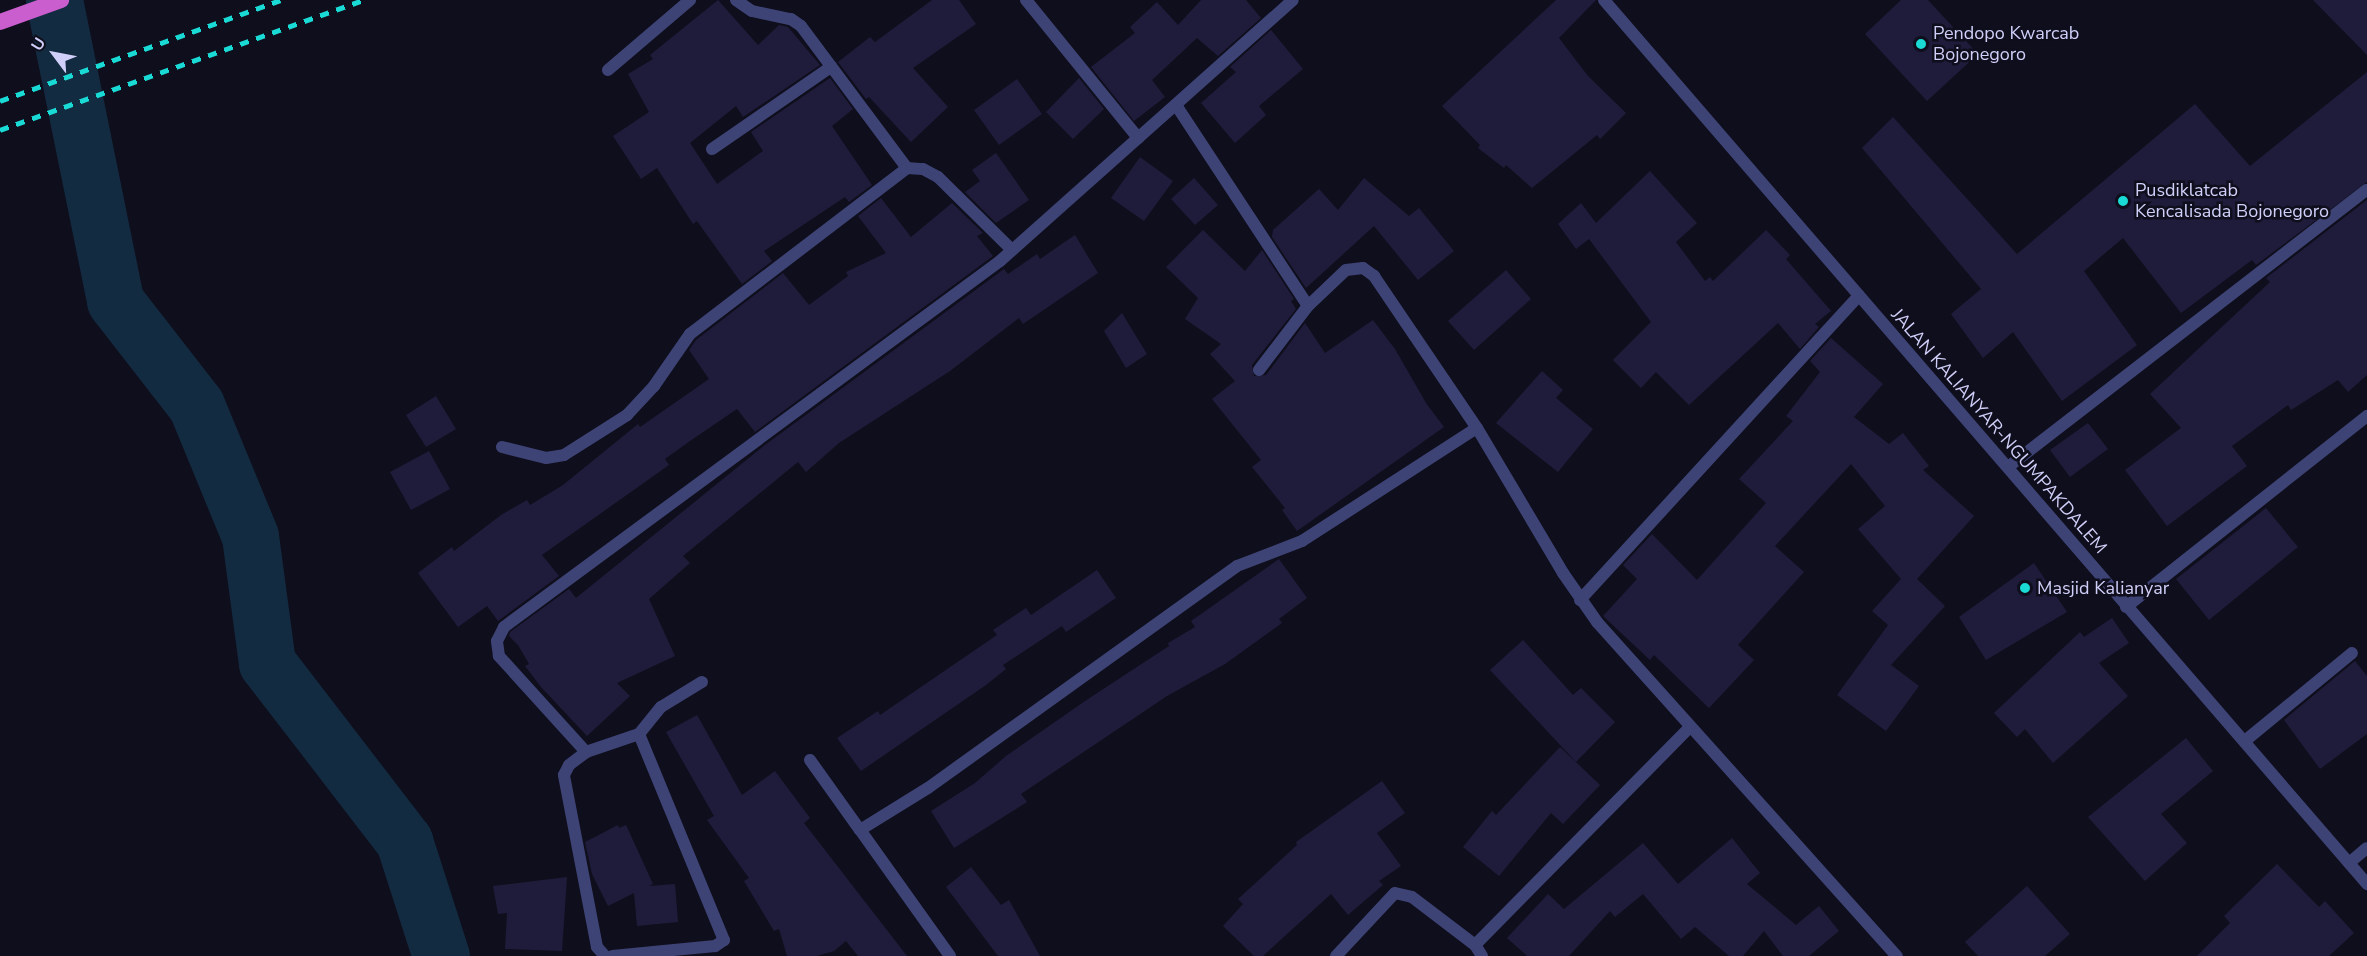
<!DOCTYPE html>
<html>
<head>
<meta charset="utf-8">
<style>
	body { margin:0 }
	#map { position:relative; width:2367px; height:956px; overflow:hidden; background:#0f0e1c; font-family:"Nunito Sans",sans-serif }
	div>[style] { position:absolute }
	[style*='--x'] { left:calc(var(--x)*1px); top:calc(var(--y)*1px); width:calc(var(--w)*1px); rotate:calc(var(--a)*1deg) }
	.river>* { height:57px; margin:-28.5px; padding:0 28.5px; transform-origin:28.5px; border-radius:28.5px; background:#132b40 }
	.building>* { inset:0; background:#1f1c3b }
	.minor>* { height:12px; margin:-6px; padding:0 6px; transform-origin:6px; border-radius:6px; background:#3e4376 }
	.tertiary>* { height:12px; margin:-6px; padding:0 6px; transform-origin:6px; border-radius:6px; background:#3e4376 }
	.trunk>* { height:16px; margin:-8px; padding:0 8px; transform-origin:8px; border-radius:8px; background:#ca5ece }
	.rail>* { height:4.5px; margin-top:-2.25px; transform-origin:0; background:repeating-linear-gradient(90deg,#1adad6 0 9px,transparent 0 17px) }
	.dots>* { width:16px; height:16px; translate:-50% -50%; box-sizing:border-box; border:3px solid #0f0e1c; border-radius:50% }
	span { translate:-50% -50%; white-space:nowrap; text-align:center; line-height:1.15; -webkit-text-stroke:5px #0f0e1c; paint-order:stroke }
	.poi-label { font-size:18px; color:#cfcff9 }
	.left { translate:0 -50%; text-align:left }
	.street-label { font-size:18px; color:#cfcff9 }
	.north { position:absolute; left:24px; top:24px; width:60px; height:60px; -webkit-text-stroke:4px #0f0e1c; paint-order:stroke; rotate:302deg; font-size:16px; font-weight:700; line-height:24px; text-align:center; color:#cfcff9 }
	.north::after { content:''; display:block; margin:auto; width:21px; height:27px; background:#cfcff9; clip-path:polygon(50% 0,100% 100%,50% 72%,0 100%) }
</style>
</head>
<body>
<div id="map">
	<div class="river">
		<div style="--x:54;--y:0;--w:307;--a:78.5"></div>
		<div style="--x:115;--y:301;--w:132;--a:52.1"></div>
		<div style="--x:196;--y:405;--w:142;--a:67.6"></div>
		<div style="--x:250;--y:536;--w:128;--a:82.4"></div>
		<div style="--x:267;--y:663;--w:225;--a:52.4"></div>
		<div style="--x:404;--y:841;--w:121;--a:72.2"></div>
	</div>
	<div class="building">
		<div style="clip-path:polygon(718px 0,758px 45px,779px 25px,788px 27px,820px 65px,743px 117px,736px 106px,690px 143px,717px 184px,763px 151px,751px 132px,830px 78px,853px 109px,832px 126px,872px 185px,849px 202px,845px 197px,764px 251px,772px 261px,742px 284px,697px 221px,693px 224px,657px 168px,641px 179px,613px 136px,649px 112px,628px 74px,653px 59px,650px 55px)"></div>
		<div style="clip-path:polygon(932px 0,959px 0,976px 24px,913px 68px,948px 107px,911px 142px,869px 97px,866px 99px,838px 62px,870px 37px,875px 42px)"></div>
		<div style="clip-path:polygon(1201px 0,1246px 0,1261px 18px,1218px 56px,1197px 38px,1152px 80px,1165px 97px,1134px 121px,1091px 67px,1135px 33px,1130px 27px,1157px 2px,1178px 25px)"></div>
		<div style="clip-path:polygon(1556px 0,1596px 0,1559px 38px,1588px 76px,1626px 113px,1600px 139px,1597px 135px,1532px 188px,1506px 165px,1504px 168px,1478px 148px,1480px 145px,1442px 106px)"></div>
		<div style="clip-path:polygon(1901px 0,1928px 0,1978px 54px,1927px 101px,1865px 34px)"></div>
		<div style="clip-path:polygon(2313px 0,2367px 0,2367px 55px)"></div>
		<div style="clip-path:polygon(1271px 30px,1303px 69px,1259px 106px,1266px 115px,1235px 143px,1201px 103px,1236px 72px,1230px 67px)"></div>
		<div style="clip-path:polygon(2367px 72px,2367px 182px,2256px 265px,2252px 260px,2181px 313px,2123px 238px,2084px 271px,2137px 345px,2062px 401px,2013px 332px,1983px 358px,1951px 314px,1981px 289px,1862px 148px,1893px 117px,2017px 254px,2195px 104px,2250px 166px)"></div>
		<div style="clip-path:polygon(1079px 78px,1104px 109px,1073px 139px,1046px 112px)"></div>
		<div style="clip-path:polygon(1017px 79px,1042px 114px,999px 145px,974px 110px)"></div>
		<div style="clip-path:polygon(996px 153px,1029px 200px,996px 223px,965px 192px,980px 181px,972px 170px)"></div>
		<div style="clip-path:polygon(1140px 157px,1173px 181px,1144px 221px,1111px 198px)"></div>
		<div style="clip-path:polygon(1650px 171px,1697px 223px,1676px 242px,1705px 281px,1710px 277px,1713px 281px,1766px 230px,1790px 255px,1786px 259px,1831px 311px,1815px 324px,1819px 327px,1800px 349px,1778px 323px,1689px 405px,1656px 372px,1641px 388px,1613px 360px,1651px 322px,1589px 239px,1576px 249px,1558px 224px,1581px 203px,1596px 223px)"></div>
		<div style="clip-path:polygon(1194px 178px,1218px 205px,1195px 225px,1171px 199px)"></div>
		<div style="clip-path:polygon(1364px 178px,1409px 216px,1419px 208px,1454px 251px,1418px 280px,1374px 226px,1306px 288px,1272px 237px,1273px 230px,1319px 189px,1338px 210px)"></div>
		<div style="clip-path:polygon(881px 198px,911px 237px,952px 203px,983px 233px,977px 236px,993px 256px,755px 432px,737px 409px,690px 441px,665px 459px,669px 465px,542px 555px,559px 576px,498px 621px,487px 606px,458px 627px,418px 573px,452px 547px,454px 551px,501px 515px,527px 500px,530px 505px,563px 485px,638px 424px,640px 427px,709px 379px,689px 350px,696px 340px,783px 273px,809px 305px,848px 276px,846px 272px,886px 253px,858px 216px)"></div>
		<div style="clip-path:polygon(2367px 200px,2367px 375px,2348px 392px,2338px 380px,2291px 410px,2288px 405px,2232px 446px,2247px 466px,2167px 526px,2125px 470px,2181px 428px,2150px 394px,2270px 282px,2266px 278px)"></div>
		<div style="clip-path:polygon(1203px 230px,1245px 271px,1262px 250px,1294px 299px,1291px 301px,1296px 309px,1252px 365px,1254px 376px,1266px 375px,1305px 323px,1325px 353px,1373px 320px,1395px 349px,1426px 403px,1444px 427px,1297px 531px,1282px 510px,1285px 508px,1252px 467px,1261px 460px,1212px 399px,1235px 381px,1210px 354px,1221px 344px,1185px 319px,1198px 298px,1166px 267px)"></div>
		<div style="clip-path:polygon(1075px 235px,1098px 273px,1023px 324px,1019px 318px,950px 371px,839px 443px,806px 472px,798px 462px,683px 556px,690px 563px,649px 599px,675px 656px,617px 683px,630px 696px,587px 736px,541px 687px,525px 666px,529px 664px,518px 645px,509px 636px,510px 632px,569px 589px,576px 598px,765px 445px,1004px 269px,1008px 274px,1037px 254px,1040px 259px)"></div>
		<div style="clip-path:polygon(1506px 270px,1531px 299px,1474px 350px,1448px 321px)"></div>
		<div style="clip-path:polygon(1122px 313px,1147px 354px,1126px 368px,1104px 331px)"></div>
		<div style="clip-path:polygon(1831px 338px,1883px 384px,1854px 417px,1889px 444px,1903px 433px,1929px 466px,1923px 470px,1974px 516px,1917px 579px,1945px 606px,1891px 665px,1919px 686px,1886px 731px,1837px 695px,1888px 625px,1872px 611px,1901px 579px,1858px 529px,1885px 506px,1851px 464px,1775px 546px,1804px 572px,1738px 645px,1754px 660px,1709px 708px,1654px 655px,1650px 660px,1603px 616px,1637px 579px,1623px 565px,1652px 534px,1697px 580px,1766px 503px,1739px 479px,1793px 421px,1786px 416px,1820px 372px,1810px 361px)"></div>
		<div style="clip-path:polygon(1542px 371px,1563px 390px,1556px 398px,1593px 429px,1558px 472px,1496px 423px)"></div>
		<div style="clip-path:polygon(436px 396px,456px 429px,426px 447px,406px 415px)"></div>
		<div style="clip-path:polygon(2088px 423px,2108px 449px,2070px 477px,2050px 450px)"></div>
		<div style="clip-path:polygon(429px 451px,450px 489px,411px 510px,390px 472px)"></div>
		<div style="clip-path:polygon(2266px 508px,2298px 547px,2209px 620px,2176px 579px)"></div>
		<div style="clip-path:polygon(1279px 559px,1307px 598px,1279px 619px,1282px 623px,1225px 664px,1167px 696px,1021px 794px,1027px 802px,954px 848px,931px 811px,975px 783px,1006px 756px,1088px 699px,1169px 646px,1168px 643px,1195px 627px,1191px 621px)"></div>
		<div style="clip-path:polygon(2034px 563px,2067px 612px,1986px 660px,1959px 617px)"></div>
		<div style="clip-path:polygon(1097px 570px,1116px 598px,1066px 632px,1062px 626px,1003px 665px,1006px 669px,986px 685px,861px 771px,837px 738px,878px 711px,880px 715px,997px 635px,993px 630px,1026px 608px,1031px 615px)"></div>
		<div style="clip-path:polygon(2112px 618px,2129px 643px,2099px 663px,2128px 696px,2053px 763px,2025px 729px,2017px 737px,1994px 713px,2080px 632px,2084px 637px)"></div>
		<div style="clip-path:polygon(1523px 640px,1573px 695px,1581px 688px,1615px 722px,1576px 762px,1490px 670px)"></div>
		<div style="clip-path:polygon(2355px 661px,2367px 676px,2367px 734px,2320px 769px,2284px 720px)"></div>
		<div style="clip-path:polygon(697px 715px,742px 795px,775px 771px,810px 818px,804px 823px,907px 956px,858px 956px,846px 941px,834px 951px,817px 956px,787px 956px,779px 929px,774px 931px,744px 881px,749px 878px,707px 820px,714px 816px,666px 732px)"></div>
		<div style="clip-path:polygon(2186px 738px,2213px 771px,2161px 814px,2187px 843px,2145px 881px,2088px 817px)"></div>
		<div style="clip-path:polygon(1560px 747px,1600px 785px,1563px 824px,1551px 813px,1499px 876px,1463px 847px,1492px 811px,1496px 815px)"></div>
		<div style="clip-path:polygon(1382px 781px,1405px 813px,1377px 833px,1401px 866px,1379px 881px,1383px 885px,1348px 915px,1331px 894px,1263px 956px,1254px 956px,1223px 926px,1243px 904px,1238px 899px,1297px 845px,1296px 842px)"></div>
		<div style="clip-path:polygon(618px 825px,619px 828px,626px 825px,653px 884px,649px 886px,675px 884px,678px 922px,637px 926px,634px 893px,608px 906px,592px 874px,585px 842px)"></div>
		<div style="clip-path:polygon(1732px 838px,1760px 873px,1747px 884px,1796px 925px,1819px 906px,1839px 931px,1809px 956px,1783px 956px,1764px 931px,1743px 956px,1729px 956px,1695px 927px,1681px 939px,1643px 894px,1615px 917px,1610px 911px,1569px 956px,1527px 956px,1507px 938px,1548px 894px,1564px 909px,1643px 843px,1678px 884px)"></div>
		<div style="clip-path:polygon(2277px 864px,2319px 907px,2325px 901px,2354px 933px,2329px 956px,2197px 956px,2230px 923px,2224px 916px)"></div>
		<div style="clip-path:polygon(971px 867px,1001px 905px,1009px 900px,1040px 956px,998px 956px,946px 887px)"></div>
		<div style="clip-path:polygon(567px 877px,562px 951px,505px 949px,507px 913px,498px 914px,493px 886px)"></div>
		<div style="clip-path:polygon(2027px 886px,2070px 934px,2045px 956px,1978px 956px,1965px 942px)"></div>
	</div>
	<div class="minor">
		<div style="--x:736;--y:0;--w:19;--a:35"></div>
		<div style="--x:752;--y:11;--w:40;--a:12"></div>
		<div style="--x:791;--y:19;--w:12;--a:35"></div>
		<div style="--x:801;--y:26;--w:177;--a:53.3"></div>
		<div style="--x:1026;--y:0;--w:178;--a:50.9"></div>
		<div style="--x:608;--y:70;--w:108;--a:-40.5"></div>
		<div style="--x:1176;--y:105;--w:240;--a:56.7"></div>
		<div style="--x:1308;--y:306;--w:52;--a:-43.5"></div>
		<div style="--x:1346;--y:270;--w:17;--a:-7"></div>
		<div style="--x:1363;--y:268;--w:14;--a:36"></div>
		<div style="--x:1374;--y:276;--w:184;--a:55.9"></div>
		<div style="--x:1477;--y:428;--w:169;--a:59.3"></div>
		<div style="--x:1563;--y:573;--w:60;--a:55.2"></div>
		<div style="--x:1597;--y:622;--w:449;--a:48.1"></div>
		<div style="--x:712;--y:149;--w:145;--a:-34.6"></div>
		<div style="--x:1259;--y:370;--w:81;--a:-52.6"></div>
		<div style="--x:502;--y:447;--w:45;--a:14"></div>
		<div style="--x:546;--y:458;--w:18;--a:-9"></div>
		<div style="--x:564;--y:455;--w:75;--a:-32.4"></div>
		<div style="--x:627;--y:415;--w:40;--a:-47"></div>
		<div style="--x:654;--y:386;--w:63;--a:-55.3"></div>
		<div style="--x:690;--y:334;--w:273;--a:-37.4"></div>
		<div style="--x:907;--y:168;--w:16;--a:4"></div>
		<div style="--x:923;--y:169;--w:17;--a:28"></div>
		<div style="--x:938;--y:177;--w:104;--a:44.6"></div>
		<div style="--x:2008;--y:467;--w:453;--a:-37.7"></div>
		<div style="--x:1580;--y:600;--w:413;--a:-47.5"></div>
		<div style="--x:2126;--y:607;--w:308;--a:-38.4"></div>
		<div style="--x:639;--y:734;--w:35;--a:-51"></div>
		<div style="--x:661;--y:707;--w:48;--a:-31.4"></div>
		<div style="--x:2246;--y:740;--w:137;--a:-39.4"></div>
		<div style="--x:586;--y:752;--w:130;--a:-132.2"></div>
		<div style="--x:499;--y:656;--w:15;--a:-98"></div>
		<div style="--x:497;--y:641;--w:16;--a:-63"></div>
		<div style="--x:504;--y:627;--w:616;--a:-36.42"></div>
		<div style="--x:1000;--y:261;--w:392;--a:-41.7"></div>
		<div style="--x:810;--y:760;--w:86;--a:54.5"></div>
		<div style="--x:2349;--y:863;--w:23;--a:-40"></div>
		<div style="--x:605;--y:956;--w:12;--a:-132"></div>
		<div style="--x:597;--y:947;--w:175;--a:-100.9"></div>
		<div style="--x:564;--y:775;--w:11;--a:-63"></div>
		<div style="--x:569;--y:765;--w:21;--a:-37"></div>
		<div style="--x:586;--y:752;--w:56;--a:-18.8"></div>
		<div style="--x:639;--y:734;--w:223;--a:67.6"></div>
		<div style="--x:724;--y:940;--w:11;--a:146"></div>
		<div style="--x:715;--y:946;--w:103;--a:174.5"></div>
		<div style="--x:950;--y:956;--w:155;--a:-125.5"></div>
		<div style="--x:860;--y:830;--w:80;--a:-31.7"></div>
		<div style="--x:928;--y:788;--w:380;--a:-35.7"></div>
		<div style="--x:1237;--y:566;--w:70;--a:-21"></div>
		<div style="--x:1302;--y:541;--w:208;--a:-32.9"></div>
		<div style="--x:1336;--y:956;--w:86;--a:-46.9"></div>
		<div style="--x:1395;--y:893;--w:17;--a:13"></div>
		<div style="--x:1412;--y:897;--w:79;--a:37.3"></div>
		<div style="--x:1482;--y:956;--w:13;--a:-122"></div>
		<div style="--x:1475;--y:945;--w:306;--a:-45.4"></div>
	</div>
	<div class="tertiary">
		<div style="--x:1604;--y:0;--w:1168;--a:49.2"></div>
	</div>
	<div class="trunk">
		<div style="--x:0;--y:22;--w:65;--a:-19.8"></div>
	</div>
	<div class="rail">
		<div style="--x:0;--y:101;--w:298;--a:-19.8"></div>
		<div style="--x:0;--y:130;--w:387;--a:-19.7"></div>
	</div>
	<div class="dots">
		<div style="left:1921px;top:44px;background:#1adad6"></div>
		<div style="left:2123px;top:201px;background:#1adad6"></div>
		<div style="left:2025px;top:588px;background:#1adad6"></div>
	</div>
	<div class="poi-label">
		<span class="left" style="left:1933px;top:44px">Pendopo Kwarcab<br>Bojonegoro</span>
		<span class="left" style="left:2135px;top:201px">Pusdiklatcab<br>Kencalisada Bojonegoro</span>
		<span class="left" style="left:2037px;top:588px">Masjid Kalianyar</span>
	</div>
	<div class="street-label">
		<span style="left:1999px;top:431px;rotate:49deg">JALAN KALIANYAR-NGUMPAKDALEM</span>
	</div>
	<div class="north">U</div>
</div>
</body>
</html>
